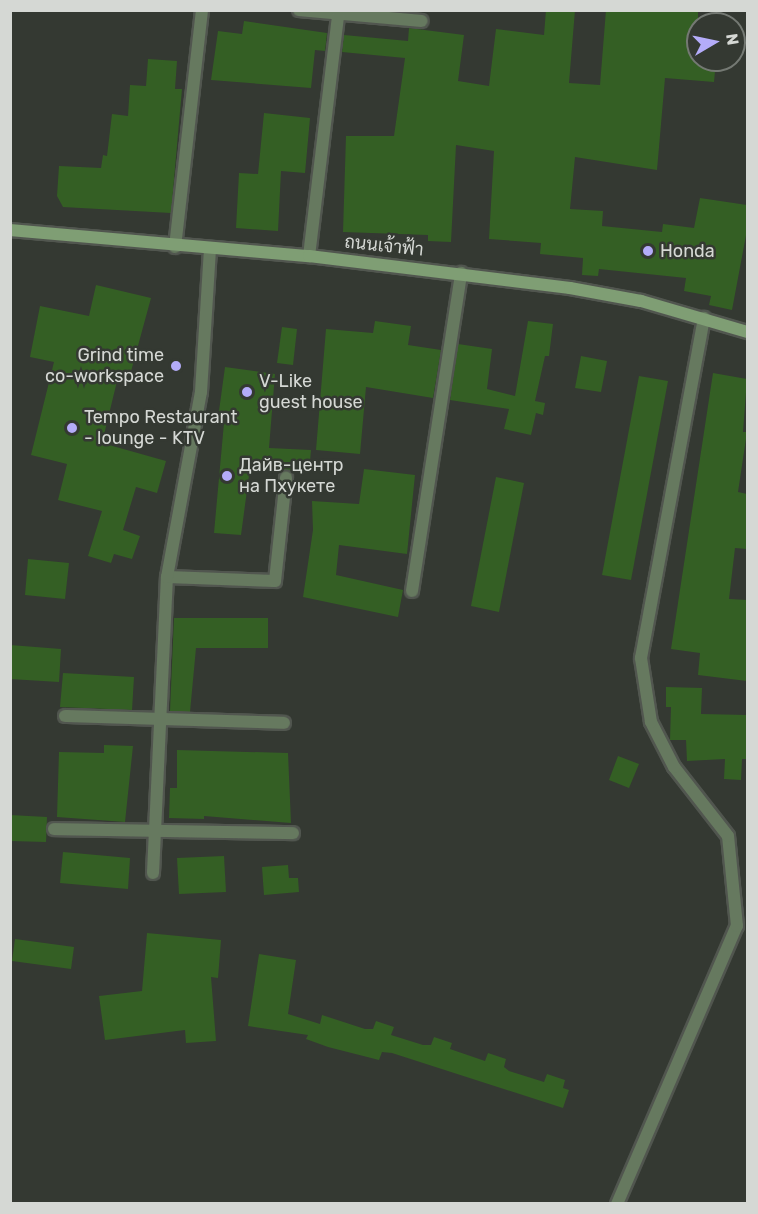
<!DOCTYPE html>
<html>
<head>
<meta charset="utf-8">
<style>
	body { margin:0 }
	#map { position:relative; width:758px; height:1214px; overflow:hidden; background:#343932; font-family:Rubik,Sarabun,sans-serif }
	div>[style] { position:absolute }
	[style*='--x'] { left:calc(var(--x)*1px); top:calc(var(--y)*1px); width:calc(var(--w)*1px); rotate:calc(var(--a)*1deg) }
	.building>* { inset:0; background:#345f24 }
	.roads { filter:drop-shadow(2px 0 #51564f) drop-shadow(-2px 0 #51564f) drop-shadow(0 2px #51564f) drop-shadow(0 -2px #51564f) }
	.minor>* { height:12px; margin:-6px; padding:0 6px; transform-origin:6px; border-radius:6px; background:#66795f }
	.secondary>* { height:12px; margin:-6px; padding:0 6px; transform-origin:6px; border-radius:6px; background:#7f9e74 }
	.dots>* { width:16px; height:16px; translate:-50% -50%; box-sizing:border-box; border:3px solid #343932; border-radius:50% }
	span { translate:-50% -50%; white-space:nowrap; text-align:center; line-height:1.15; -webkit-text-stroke:5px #343932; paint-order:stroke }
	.street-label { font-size:18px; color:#d5d8d4 }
	.poi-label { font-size:18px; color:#d5d8d4 }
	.left { translate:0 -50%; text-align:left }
	.right { translate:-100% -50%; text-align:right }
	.frame { position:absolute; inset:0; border:12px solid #d5d8d4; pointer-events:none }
	.north { position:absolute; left:686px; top:12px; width:60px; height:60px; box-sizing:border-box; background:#343932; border:2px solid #747973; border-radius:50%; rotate:81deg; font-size:16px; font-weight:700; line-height:24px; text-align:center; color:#d5d8d4 }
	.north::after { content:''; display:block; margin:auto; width:21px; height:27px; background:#b4acf9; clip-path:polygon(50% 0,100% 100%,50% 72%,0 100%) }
</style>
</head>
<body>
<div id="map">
	<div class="building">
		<div style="clip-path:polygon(546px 10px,575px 10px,569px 83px,600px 85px,606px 10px,698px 10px,698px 60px,716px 60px,714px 82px,665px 78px,657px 170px,575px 157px,570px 209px,603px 211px,602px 226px,662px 232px,663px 224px,694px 228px,700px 198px,747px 205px,747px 230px,732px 310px,709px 305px,711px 296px,684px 291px,686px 278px,599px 269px,598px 276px,582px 275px,583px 258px,540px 254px,541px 243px,489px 239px,494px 151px,456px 145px,451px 242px,428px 241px,428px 235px,343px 232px,346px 136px,394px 136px,405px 58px,342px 52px,344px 35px,408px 41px,409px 28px,464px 35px,458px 81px,489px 86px,496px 29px,544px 35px)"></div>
		<div style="clip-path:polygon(244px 21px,327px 33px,325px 51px,315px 50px,311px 88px,211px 80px,218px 31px,242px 34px)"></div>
		<div style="clip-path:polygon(148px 59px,177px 61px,175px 89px,182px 89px,171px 213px,63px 207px,57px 196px,59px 166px,101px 168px,103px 155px,107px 156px,112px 114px,128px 116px,130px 85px,146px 86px)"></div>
		<div style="clip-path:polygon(264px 113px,310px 118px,305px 173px,281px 171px,278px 231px,236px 228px,239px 173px,258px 174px)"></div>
		<div style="clip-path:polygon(96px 285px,151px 298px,130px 375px,119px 373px,102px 443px,166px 461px,157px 493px,136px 487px,123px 530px,140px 536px,132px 559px,114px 554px,111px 563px,88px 556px,102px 511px,58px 500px,67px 464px,31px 455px,54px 362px,30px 357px,40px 306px,89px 316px)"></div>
		<div style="clip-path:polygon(375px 321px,411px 326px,408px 345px,441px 350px,433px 398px,366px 387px,360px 454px,316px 450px,326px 329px,373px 333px)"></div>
		<div style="clip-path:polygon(528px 321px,553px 324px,549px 356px,545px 356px,535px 401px,545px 403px,543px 415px,536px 413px,531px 435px,504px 429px,509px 409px,450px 400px,458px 344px,492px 349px,487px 389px,515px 396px)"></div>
		<div style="clip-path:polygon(282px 327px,297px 329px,293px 365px,277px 363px)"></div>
		<div style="clip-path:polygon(581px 356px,607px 361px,601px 392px,575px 388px)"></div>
		<div style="clip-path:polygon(225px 367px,275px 374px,269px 448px,311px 450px,309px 472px,250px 468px,241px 535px,214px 533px,225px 412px,219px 411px)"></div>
		<div style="clip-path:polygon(713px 373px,747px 379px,743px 432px,747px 432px,738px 492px,747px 494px,747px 549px,735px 548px,729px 599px,747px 600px,747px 681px,698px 675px,700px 653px,671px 649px)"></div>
		<div style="clip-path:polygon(639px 376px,668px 381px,631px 580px,602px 575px)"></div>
		<div style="clip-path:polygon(364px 469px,415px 475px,407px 554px,339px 545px,336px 575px,403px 590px,398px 617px,303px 597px,313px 530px,312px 501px,359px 504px)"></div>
		<div style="clip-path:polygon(496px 477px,524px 483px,499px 612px,471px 606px)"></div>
		<div style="clip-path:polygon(28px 559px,69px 563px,65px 599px,25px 595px)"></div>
		<div style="clip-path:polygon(174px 618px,268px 618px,268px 648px,196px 648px,190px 712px,170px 711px)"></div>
		<div style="clip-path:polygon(10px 645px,61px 649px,59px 682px,10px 679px)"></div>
		<div style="clip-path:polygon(63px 673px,134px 677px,132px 710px,60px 707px)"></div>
		<div style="clip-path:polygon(666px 687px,702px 688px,701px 714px,747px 715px,747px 759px,742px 759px,741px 780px,724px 779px,725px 759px,687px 761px,686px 740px,670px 740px,671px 707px,666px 707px)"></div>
		<div style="clip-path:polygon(104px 745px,133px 746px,125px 822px,57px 817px,59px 752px,104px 753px)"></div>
		<div style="clip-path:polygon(177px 750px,288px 753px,291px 823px,204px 816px,204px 819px,169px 818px,170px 788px,177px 788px)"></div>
		<div style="clip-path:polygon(618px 756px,639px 764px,629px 788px,609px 780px)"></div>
		<div style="clip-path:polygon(10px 815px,47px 817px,46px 842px,10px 841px)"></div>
		<div style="clip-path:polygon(63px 852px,130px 858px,128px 889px,60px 883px)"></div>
		<div style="clip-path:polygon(224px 856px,226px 892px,179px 894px,177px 858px)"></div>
		<div style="clip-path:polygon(288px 865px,289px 878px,298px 878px,299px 892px,264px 895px,262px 867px)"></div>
		<div style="clip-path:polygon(147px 933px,221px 940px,218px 978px,211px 977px,216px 1041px,186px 1043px,185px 1030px,105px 1040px,99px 996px,142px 991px)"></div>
		<div style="clip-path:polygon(15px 939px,74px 947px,71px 969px,12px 961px)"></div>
		<div style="clip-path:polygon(259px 954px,296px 960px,288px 1014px,320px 1024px,322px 1015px,365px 1029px,373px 1029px,376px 1021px,394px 1027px,391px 1035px,423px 1045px,431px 1045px,434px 1037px,452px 1043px,450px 1049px,485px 1061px,488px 1053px,506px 1059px,504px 1067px,509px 1071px,544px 1082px,547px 1074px,565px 1080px,563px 1088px,569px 1090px,563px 1108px,392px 1053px,382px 1052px,379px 1060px,328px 1047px,306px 1039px,308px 1035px,248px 1026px)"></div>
	</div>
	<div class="roads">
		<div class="minor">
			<div style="--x:299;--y:10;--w:123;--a:5.1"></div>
			<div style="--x:175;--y:247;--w:239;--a:-83.5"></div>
			<div style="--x:309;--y:256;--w:243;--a:-83.1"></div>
			<div style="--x:167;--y:577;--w:108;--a:2.1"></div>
			<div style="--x:275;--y:581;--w:104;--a:-83.9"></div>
			<div style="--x:412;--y:591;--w:322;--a:-81.2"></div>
			<div style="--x:65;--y:716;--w:219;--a:1.8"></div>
			<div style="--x:54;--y:829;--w:239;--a:1"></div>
			<div style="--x:153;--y:873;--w:296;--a:-87.3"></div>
			<div style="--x:167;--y:577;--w:188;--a:-79.6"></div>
			<div style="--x:201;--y:392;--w:142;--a:-86.4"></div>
			<div style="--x:617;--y:1204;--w:303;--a:-66.7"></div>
			<div style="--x:737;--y:926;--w:90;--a:-95.7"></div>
			<div style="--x:728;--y:836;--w:88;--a:-128"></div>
			<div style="--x:674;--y:767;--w:51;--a:-117.1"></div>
			<div style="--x:651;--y:722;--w:65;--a:-98.9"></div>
			<div style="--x:641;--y:658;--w:346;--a:-79.5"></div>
		</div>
		<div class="secondary">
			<div style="--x:10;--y:230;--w:300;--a:5"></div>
			<div style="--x:309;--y:256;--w:263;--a:7"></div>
			<div style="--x:570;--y:288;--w:72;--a:10.4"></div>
			<div style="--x:641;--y:301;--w:111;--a:16.2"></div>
		</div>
	</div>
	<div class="dots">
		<div style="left:648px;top:251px;background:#b4acf9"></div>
		<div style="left:176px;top:366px;background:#b4acf9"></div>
		<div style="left:247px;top:392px;background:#b4acf9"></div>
		<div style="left:72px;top:428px;background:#b4acf9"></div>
		<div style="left:227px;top:476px;background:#b4acf9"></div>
	</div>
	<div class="street-label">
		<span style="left:384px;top:246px;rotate:6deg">ถนนเจ้าฟ้า</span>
	</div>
	<div class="poi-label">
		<span class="left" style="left:660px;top:251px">Honda</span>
		<span class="right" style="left:164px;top:366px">Grind time<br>co-workspace</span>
		<span class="left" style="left:259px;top:392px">V-Like<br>guest house</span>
		<span class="left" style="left:84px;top:428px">Tempo Restaurant<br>- lounge - KTV</span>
		<span class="left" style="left:239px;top:476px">Дайв-центр<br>на Пхукете</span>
	</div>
	<div class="frame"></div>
	<div class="north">N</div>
</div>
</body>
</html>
